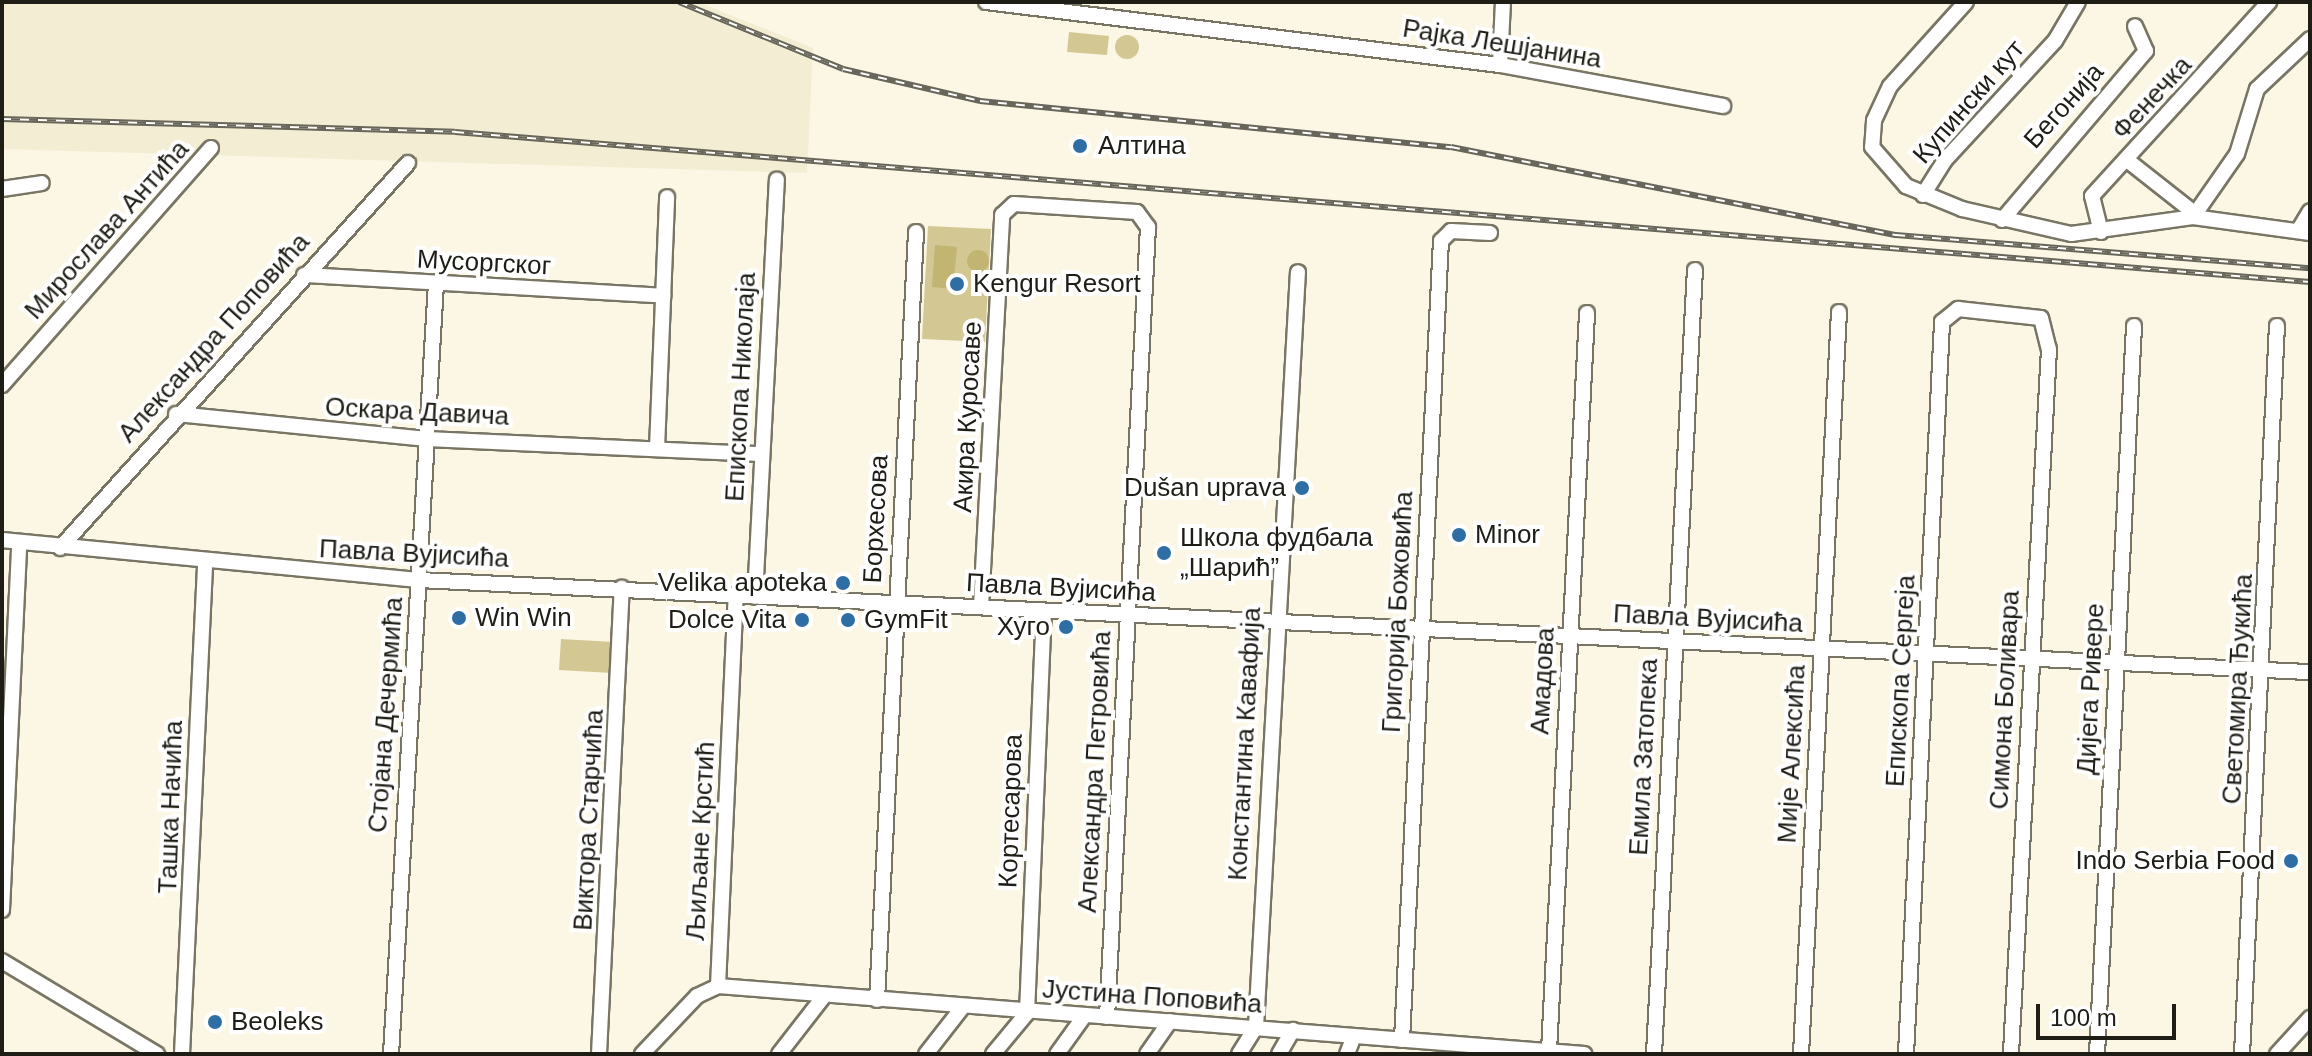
<!DOCTYPE html>
<html>
<head>
<meta charset="utf-8">
<style>
	body { margin:0 }
	#map { position:relative; width:2312px; height:1056px; overflow:hidden; background:#fbf7e4; font-family:Arial,sans-serif }
	div>[style] { position:absolute }
	[style*='--x'] { left:calc(var(--x)*1px); top:calc(var(--y)*1px); width:calc(var(--w)*1px); rotate:calc(var(--a)*1deg) }
	.built>* { inset:0; background:#f2edd3 }
	.green>* { inset:0; background:#d3c894 }
	.round { border-radius:50% }
	.water>* { inset:0; background:#c2b471 }
	.roads { filter:drop-shadow(2px 0 #787564) drop-shadow(-2px 0 #787564) drop-shadow(0 2px #787564) drop-shadow(0 -2px #787564) }
	.minor>* { height:14px; margin:-7px; padding:0 7px; transform-origin:7px; border-radius:7px; background:#fff }
	.rail>* { height:6px; margin-top:-3px; transform-origin:0; background:repeating-linear-gradient(90deg,#fff 0 9px,#68665b 0 18px); box-sizing:border-box; border-block:2px solid #68665b }
	.dots>* { width:22px; height:22px; translate:-50% -50%; box-sizing:border-box; border:4px solid #fff; border-radius:50% }
	span { translate:-50% -50%; white-space:nowrap; text-align:center; line-height:1.15; -webkit-text-stroke:8px #fff; paint-order:stroke }
	.street-label { font-size:26px; color:#1e1d16 }
	.poi-label { font-size:26px; color:#1e1d16 }
	.left { translate:0 -50%; text-align:left }
	.right { translate:-100% -50%; text-align:right }
	.frame { position:absolute; inset:0; border:4px solid #1e1d16; pointer-events:none }
	.scale { position:absolute; left:2036px; top:1004px; width:140px; height:36px; box-sizing:border-box; border:4px solid #1e1d16; border-top:0; padding-left:10px; font-size:24px; line-height:28px; white-space:nowrap; color:#1e1d16; -webkit-text-stroke:6px #fff; paint-order:stroke }
</style>
</head>
<body>
<div id="map">
	<div class="built">
		<div style="clip-path:polygon(2px 2px,698px 2px,813px 48px,807px 173px,2px 149px)"></div>
	</div>
	<div class="green">
		<div style="clip-path:polygon(1069px 32px,1109px 36px,1107px 55px,1067px 52px)"></div>
		<div class="round" style="left:1115px;top:35px;width:24px;height:24px"></div>
		<div style="clip-path:polygon(928px 226px,991px 229px,985px 342px,922px 339px)"></div>
		<div style="clip-path:polygon(561px 639px,614px 642px,612px 673px,559px 670px)"></div>
	</div>
	<div class="water">
		<div style="clip-path:polygon(935px 245px,957px 247px,953px 289px,932px 287px)"></div>
		<div class="round" style="left:967px;top:250px;width:22px;height:22px"></div>
	</div>
	<div class="roads">
		<div class="minor">
			<div style="--x:986;--y:2;--w:518;--a:6.99"></div>
			<div style="--x:1500;--y:65;--w:227;--a:10.4"></div>
			<div style="--x:1966;--y:2;--w:113;--a:132.1"></div>
			<div style="--x:1890;--y:86;--w:38;--a:115"></div>
			<div style="--x:1874;--y:121;--w:26;--a:94"></div>
			<div style="--x:1872;--y:147;--w:52;--a:48.9"></div>
			<div style="--x:1906;--y:186;--w:61;--a:22.3"></div>
			<div style="--x:1962;--y:209;--w:112;--a:12.9"></div>
			<div style="--x:2071;--y:234;--w:123;--a:-7.9"></div>
			<div style="--x:2193;--y:217;--w:118;--a:7.8"></div>
			<div style="--x:1500;--y:65;--w:63;--a:-87.3"></div>
			<div style="--x:2127;--y:160;--w:84;--a:38.2"></div>
			<div style="--x:2;--y:189;--w:40;--a:-8.5"></div>
			<div style="--x:1923;--y:195;--w:41;--a:-57.8"></div>
			<div style="--x:1945;--y:160;--w:162;--a:-47.3"></div>
			<div style="--x:2055;--y:41;--w:45;--a:-59.5"></div>
			<div style="--x:2193;--y:217;--w:77;--a:-55.1"></div>
			<div style="--x:2237;--y:154;--w:68;--a:-72.9"></div>
			<div style="--x:2257;--y:89;--w:73;--a:-43.3"></div>
			<div style="--x:2002;--y:220;--w:222;--a:-49.6"></div>
			<div style="--x:2146;--y:51;--w:27;--a:-114"></div>
			<div style="--x:2298;--y:231;--w:23;--a:-59"></div>
			<div style="--x:2101;--y:232;--w:37;--a:-104"></div>
			<div style="--x:2092;--y:196;--w:263;--a:-47.6"></div>
			<div style="--x:304;--y:275;--w:360;--a:3.3"></div>
			<div style="--x:2;--y:385;--w:316;--a:-48.6"></div>
			<div style="--x:176;--y:414;--w:253;--a:5.7"></div>
			<div style="--x:428;--y:439;--w:332;--a:2.6"></div>
			<div style="--x:657;--y:449;--w:252;--a:-87.7"></div>
			<div style="--x:2;--y:540;--w:419;--a:5.5"></div>
			<div style="--x:419;--y:580;--w:1893;--a:2.79"></div>
			<div style="--x:60;--y:548;--w:519;--a:-47.89"></div>
			<div style="--x:755;--y:597;--w:418;--a:-87"></div>
			<div style="--x:981;--y:607;--w:393;--a:-86.9"></div>
			<div style="--x:1002;--y:215;--w:16;--a:-43"></div>
			<div style="--x:1014;--y:204;--w:123;--a:3.7"></div>
			<div style="--x:1137;--y:212;--w:19;--a:54"></div>
			<div style="--x:1148;--y:227;--w:791;--a:92.97"></div>
			<div style="--x:2;--y:910;--w:367;--a:-87.3"></div>
			<div style="--x:2;--y:961;--w:181;--a:31"></div>
			<div style="--x:718;--y:986;--w:390;--a:-87.4"></div>
			<div style="--x:877;--y:1000;--w:769;--a:-87.09"></div>
			<div style="--x:1402;--y:1040;--w:800;--a:-87.21"></div>
			<div style="--x:1441;--y:241;--w:14;--a:-45"></div>
			<div style="--x:1451;--y:231;--w:39;--a:3"></div>
			<div style="--x:1549;--y:1051;--w:739;--a:-87.05"></div>
			<div style="--x:182;--y:1054;--w:492;--a:-87.3"></div>
			<div style="--x:391;--y:1054;--w:771;--a:-86.66"></div>
			<div style="--x:599;--y:1054;--w:467;--a:-87.2"></div>
			<div style="--x:642;--y:1054;--w:80;--a:-46.5"></div>
			<div style="--x:697;--y:996;--w:23;--a:-25"></div>
			<div style="--x:718;--y:986;--w:869;--a:4.49"></div>
			<div style="--x:779;--y:1054;--w:75;--a:-52.1"></div>
			<div style="--x:926;--y:1054;--w:58;--a:-52"></div>
			<div style="--x:993;--y:1054;--w:53;--a:-50.3"></div>
			<div style="--x:1027;--y:1013;--w:402;--a:-87.6"></div>
			<div style="--x:1057;--y:1054;--w:48;--a:-54.3"></div>
			<div style="--x:1147;--y:1054;--w:40;--a:-55.1"></div>
			<div style="--x:1239;--y:1054;--w:32;--a:-58"></div>
			<div style="--x:1256;--y:1027;--w:756;--a:-86.82"></div>
			<div style="--x:1279;--y:1054;--w:28;--a:-60"></div>
			<div style="--x:1347;--y:1054;--w:19;--a:-69"></div>
			<div style="--x:1654;--y:1054;--w:785;--a:-87.01"></div>
			<div style="--x:1801;--y:1054;--w:743;--a:-87.07"></div>
			<div style="--x:1906;--y:1054;--w:733;--a:-87.18"></div>
			<div style="--x:1942;--y:322;--w:21;--a:-39"></div>
			<div style="--x:1958;--y:309;--w:83;--a:6.2"></div>
			<div style="--x:2041;--y:318;--w:32;--a:76"></div>
			<div style="--x:2049;--y:349;--w:706;--a:93.09"></div>
			<div style="--x:2097;--y:1054;--w:729;--a:-87.09"></div>
			<div style="--x:2242;--y:1054;--w:729;--a:-87.25"></div>
			<div style="--x:2277;--y:1054;--w:49;--a:-47.5"></div>
		</div>
	</div>
	<div class="rail">
		<div style="--x:679;--y:2;--w:177;--a:22.2"></div>
		<div style="--x:843;--y:69;--w:141;--a:13.1"></div>
		<div style="--x:980;--y:101;--w:473;--a:5.6"></div>
		<div style="--x:1451;--y:147;--w:454;--a:11.2"></div>
		<div style="--x:1896;--y:235;--w:415;--a:4.6"></div>
		<div style="--x:2;--y:119;--w:453;--a:1.6"></div>
		<div style="--x:455;--y:132;--w:1861;--a:4.62"></div>
	</div>
	<div class="dots">
		<div style="left:1080px;top:146px;background:#2f6ea4"></div>
		<div style="left:957px;top:284px;background:#2f6ea4"></div>
		<div style="left:1302px;top:488px;background:#2f6ea4"></div>
		<div style="left:1459px;top:535px;background:#2f6ea4"></div>
		<div style="left:1164px;top:553px;background:#2f6ea4"></div>
		<div style="left:843px;top:583px;background:#2f6ea4"></div>
		<div style="left:459px;top:618px;background:#2f6ea4"></div>
		<div style="left:802px;top:620px;background:#2f6ea4"></div>
		<div style="left:848px;top:620px;background:#2f6ea4"></div>
		<div style="left:1066px;top:627px;background:#2f6ea4"></div>
		<div style="left:2291px;top:861px;background:#2f6ea4"></div>
		<div style="left:215px;top:1022px;background:#2f6ea4"></div>
	</div>
	<div class="street-label">
		<span style="left:1502px;top:44px;rotate:9deg">Рајка Лешјанина</span>
		<span style="left:2152px;top:98px;rotate:-47deg">Фенечка</span>
		<span style="left:1969px;top:102px;rotate:-49deg">Купински кут</span>
		<span style="left:2064px;top:106px;rotate:-48deg">Бегонија</span>
		<span style="left:107px;top:230px;rotate:-48deg">Мирослава Антића</span>
		<span style="left:484px;top:263px;rotate:3deg">Мусоргског</span>
		<span style="left:214px;top:338px;rotate:-48deg">Александра Поповића</span>
		<span style="left:741px;top:387px;rotate:-87deg">Епископа Николаја</span>
		<span style="left:417px;top:412px;rotate:3deg">Оскара Давича</span>
		<span style="left:968px;top:417px;rotate:-87deg">Акира Куросаве</span>
		<span style="left:876px;top:519px;rotate:-87deg">Борхесова</span>
		<span style="left:414px;top:554px;rotate:3deg">Павла Вујисића</span>
		<span style="left:1061px;top:588px;rotate:3deg">Павла Вујисића</span>
		<span style="left:1398px;top:612px;rotate:-87deg">Григорија Божовића</span>
		<span style="left:1708px;top:619px;rotate:3deg">Павла Вујисића</span>
		<span style="left:1543px;top:681px;rotate:-87deg">Амадова</span>
		<span style="left:1901px;top:681px;rotate:-87deg">Епископа Сергеја</span>
		<span style="left:2091px;top:689px;rotate:-87deg">Дијега Ривере</span>
		<span style="left:2238px;top:689px;rotate:-87deg">Светомира Ђукића</span>
		<span style="left:2005px;top:700px;rotate:-87deg">Симона Боливара</span>
		<span style="left:386px;top:715px;rotate:-86deg">Стојана Дечермића</span>
		<span style="left:1245px;top:744px;rotate:-87deg">Константина Кавафија</span>
		<span style="left:1792px;top:754px;rotate:-87deg">Мије Алексића</span>
		<span style="left:1644px;top:757px;rotate:-87deg">Емила Затопека</span>
		<span style="left:1095px;top:772px;rotate:-87deg">Александра Петровића</span>
		<span style="left:171px;top:807px;rotate:-88deg">Ташка Начића</span>
		<span style="left:1011px;top:811px;rotate:-88deg">Кортесарова</span>
		<span style="left:589px;top:820px;rotate:-87deg">Виктора Старчића</span>
		<span style="left:701px;top:841px;rotate:-87deg">Љиљане Крстић</span>
		<span style="left:1152px;top:997px;rotate:4deg">Јустина Поповића</span>
	</div>
	<div class="poi-label">
		<span class="left" style="left:1098px;top:146px">Алтина</span>
		<span class="left" style="left:973px;top:284px">Kengur Resort</span>
		<span class="right" style="left:1286px;top:488px">Dušan uprava</span>
		<span class="left" style="left:1475px;top:535px">Minor</span>
		<span class="left" style="left:1180px;top:553px">Школа фудбала<br>„Шарић”</span>
		<span class="right" style="left:827px;top:583px">Velika apoteka</span>
		<span class="left" style="left:475px;top:618px">Win Win</span>
		<span class="right" style="left:786px;top:620px">Dolce Vita</span>
		<span class="left" style="left:864px;top:620px">GymFit</span>
		<span class="right" style="left:1050px;top:627px">Хуго</span>
		<span class="right" style="left:2275px;top:861px">Indo Serbia Food</span>
		<span class="left" style="left:231px;top:1022px">Beoleks</span>
	</div>
	<div class="frame"></div>
	<div class="scale">100 m</div>
</div>
</body>
</html>
